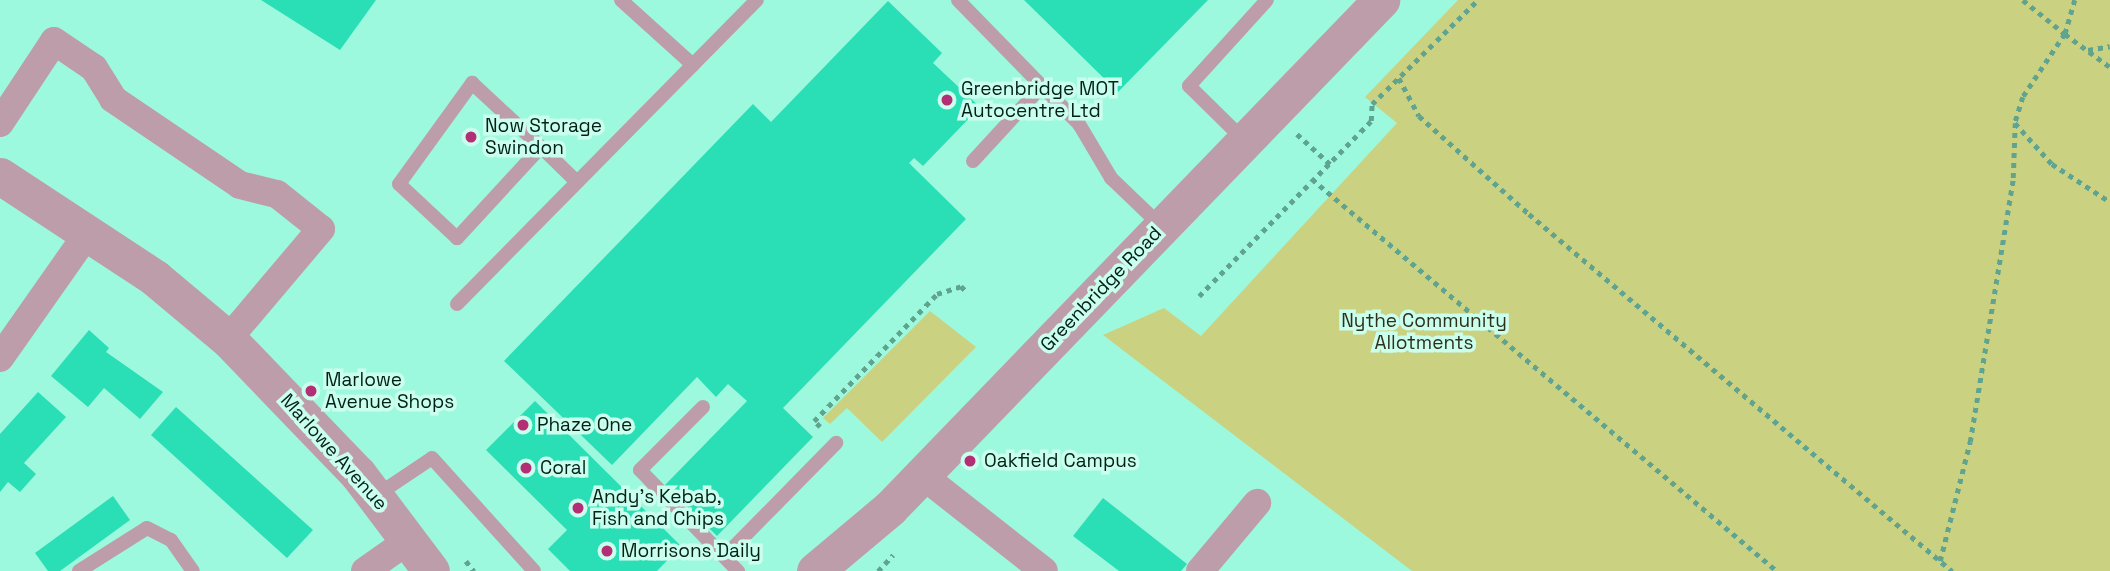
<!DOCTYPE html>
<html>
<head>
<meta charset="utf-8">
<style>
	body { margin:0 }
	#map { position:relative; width:2110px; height:571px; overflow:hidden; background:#9df9dd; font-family:"Space Grotesk",sans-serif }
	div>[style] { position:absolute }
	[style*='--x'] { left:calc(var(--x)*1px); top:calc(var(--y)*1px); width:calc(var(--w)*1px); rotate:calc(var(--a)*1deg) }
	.green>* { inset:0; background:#cad181 }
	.building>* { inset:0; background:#2adeb6 }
	.path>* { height:4.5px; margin-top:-2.25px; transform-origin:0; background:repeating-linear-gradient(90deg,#60a490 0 5px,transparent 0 10px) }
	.service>* { height:14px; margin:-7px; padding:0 7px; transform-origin:7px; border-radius:7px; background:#be9daa }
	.minor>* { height:28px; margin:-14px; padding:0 14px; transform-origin:14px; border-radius:14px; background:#be9daa }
	.tertiary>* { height:37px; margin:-18.5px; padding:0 18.5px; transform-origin:18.5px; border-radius:18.5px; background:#be9daa }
	.dots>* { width:19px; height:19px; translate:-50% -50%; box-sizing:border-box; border:4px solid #cafeed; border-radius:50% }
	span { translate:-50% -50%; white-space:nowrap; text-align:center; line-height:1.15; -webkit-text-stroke:7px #cafeed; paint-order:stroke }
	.poi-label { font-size:19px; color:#022018 }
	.left { translate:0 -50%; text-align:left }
	.street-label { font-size:19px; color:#022018 }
	.park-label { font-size:19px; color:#2e301b }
</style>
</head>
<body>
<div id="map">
	<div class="green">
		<div style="clip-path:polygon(1458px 0,2110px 0,2110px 571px,1412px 571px,1103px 335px,1164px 308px,1201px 336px,1397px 123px,1365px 97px)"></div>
		<div style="clip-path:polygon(930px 311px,976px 347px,882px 442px,847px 408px,830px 424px,823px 418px)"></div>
	</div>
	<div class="building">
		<div style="clip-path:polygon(261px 0,376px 0,340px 50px)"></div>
		<div style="clip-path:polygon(1024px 0,1208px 0,1118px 92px)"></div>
		<div style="clip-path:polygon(888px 1px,942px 53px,933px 63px,980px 107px,923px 166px,914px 158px,909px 163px,966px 219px,783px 408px,813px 437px,717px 536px,665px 485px,747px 401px,728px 384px,716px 397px,697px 377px,612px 465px,504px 361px,753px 104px,771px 122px)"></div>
		<div style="clip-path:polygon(89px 330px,109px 348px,106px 352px,163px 392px,140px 419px,104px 388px,88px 407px,51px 376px)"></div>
		<div style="clip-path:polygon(38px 392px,66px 417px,24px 463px,36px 474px,20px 492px,8px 482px,0 492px,0 434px)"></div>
		<div style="clip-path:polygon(535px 401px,681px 546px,657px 571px,570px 571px,548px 549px,567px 530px,486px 450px)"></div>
		<div style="clip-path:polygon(176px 407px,313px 530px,287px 558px,151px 435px)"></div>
		<div style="clip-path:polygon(113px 496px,130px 520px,60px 571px,48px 571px,35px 553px)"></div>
		<div style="clip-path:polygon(1103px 498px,1187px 564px,1181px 571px,1119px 571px,1073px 536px)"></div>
	</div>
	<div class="path">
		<div style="--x:2023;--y:0;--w:54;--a:39"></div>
		<div style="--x:2065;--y:34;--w:76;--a:123.7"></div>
		<div style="--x:2023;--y:97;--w:27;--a:107"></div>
		<div style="--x:2015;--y:123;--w:55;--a:47.9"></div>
		<div style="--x:2052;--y:164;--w:69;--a:33.2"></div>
		<div style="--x:2075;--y:0;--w:35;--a:106"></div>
		<div style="--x:2065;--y:34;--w:56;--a:36.3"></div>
		<div style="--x:2088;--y:50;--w:22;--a:-10"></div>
		<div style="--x:1399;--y:78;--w:43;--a:62.2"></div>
		<div style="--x:1419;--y:116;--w:147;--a:41.7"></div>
		<div style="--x:1529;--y:214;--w:554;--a:40.16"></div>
		<div style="--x:1297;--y:134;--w:45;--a:42.3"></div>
		<div style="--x:1312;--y:179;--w:608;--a:40.13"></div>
		<div style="--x:1199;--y:296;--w:245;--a:-45.5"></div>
		<div style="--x:1371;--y:121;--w:17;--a:-87"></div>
		<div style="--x:1372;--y:104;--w:148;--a:-44.5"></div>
		<div style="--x:820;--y:427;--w:8;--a:-135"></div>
		<div style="--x:814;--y:421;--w:177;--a:-45.9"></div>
		<div style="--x:937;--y:294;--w:25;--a:-18"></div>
		<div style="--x:961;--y:286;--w:7;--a:45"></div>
		<div style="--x:466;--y:561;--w:13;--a:51"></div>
		<div style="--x:1940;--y:561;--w:123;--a:-75.9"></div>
		<div style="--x:1970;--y:442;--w:267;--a:-80.7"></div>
		<div style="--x:2013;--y:178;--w:55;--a:-87.9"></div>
		<div style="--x:878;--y:571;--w:22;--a:-47"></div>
	</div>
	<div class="service">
		<div style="--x:621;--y:0;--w:97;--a:42.1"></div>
		<div style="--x:958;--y:0;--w:173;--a:45.7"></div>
		<div style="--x:1079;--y:124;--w:63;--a:59.3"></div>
		<div style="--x:1111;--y:178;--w:69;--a:43.8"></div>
		<div style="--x:1244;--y:140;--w:77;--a:-135.5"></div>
		<div style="--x:1189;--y:86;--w:116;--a:-47.8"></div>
		<div style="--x:541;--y:147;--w:124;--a:132.7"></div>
		<div style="--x:457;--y:238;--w:79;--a:-137"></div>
		<div style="--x:399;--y:184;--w:125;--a:-54.1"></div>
		<div style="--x:472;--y:83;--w:94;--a:42.8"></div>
		<div style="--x:541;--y:147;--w:50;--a:44.2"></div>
		<div style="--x:973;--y:161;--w:103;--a:-47.4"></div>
		<div style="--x:457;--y:304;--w:427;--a:-45.4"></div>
		<div style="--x:703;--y:407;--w:89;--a:135"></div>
		<div style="--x:640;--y:470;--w:141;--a:45.9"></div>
		<div style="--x:377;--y:495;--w:66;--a:-33.9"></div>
		<div style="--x:432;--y:458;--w:152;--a:47.9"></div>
		<div style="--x:727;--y:554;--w:156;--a:-45.5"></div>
		<div style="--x:79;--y:571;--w:80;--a:-32.3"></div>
		<div style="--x:147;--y:528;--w:27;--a:27"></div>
		<div style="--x:171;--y:540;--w:38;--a:55"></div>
	</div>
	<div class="minor">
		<div style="--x:0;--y:123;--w:98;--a:-56.6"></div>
		<div style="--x:54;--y:41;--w:48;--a:34"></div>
		<div style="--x:94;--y:68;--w:36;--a:58"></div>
		<div style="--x:113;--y:99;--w:153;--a:34.1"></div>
		<div style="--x:240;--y:185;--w:38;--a:14"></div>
		<div style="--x:277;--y:194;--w:56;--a:38.5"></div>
		<div style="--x:321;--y:229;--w:144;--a:130.2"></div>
		<div style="--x:0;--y:358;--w:151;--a:-54.9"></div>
		<div style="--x:922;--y:475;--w:155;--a:38.2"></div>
		<div style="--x:365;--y:571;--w:54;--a:-35.2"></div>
		<div style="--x:1200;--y:571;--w:89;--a:-50"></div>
	</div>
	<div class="tertiary">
		<div style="--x:0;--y:176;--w:186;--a:33.3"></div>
		<div style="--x:155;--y:278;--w:95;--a:39.9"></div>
		<div style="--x:228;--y:339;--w:187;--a:46.1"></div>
		<div style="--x:358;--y:474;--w:121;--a:53"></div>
		<div style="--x:815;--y:571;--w:98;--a:-40"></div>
		<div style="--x:890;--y:508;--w:707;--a:-45.97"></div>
	</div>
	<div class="dots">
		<div style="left:947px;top:100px;background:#b32e75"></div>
		<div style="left:471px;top:137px;background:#b32e75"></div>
		<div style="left:311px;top:391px;background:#b32e75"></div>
		<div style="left:523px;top:425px;background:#b32e75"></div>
		<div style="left:970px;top:461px;background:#b32e75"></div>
		<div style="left:526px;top:468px;background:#b32e75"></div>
		<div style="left:578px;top:508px;background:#b32e75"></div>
		<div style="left:607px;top:551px;background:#b32e75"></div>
	</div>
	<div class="poi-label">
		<span class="left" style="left:961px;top:100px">Greenbridge MOT<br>Autocentre Ltd</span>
		<span class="left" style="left:485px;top:137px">Now Storage<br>Swindon</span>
		<span class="left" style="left:325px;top:391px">Marlowe<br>Avenue Shops</span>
		<span class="left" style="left:537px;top:425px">Phaze One</span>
		<span class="left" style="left:984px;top:461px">Oakfield Campus</span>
		<span class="left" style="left:540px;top:468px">Coral</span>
		<span class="left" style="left:592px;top:508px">Andy's Kebab,<br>Fish and Chips</span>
		<span class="left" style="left:621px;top:551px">Morrisons Daily</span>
	</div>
	<div class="street-label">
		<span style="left:1101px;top:289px;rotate:-46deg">Greenbridge Road</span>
		<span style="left:334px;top:452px;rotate:48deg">Marlowe Avenue</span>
	</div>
	<div class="park-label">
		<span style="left:1424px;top:332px">Nythe Community<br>Allotments</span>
	</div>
</div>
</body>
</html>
